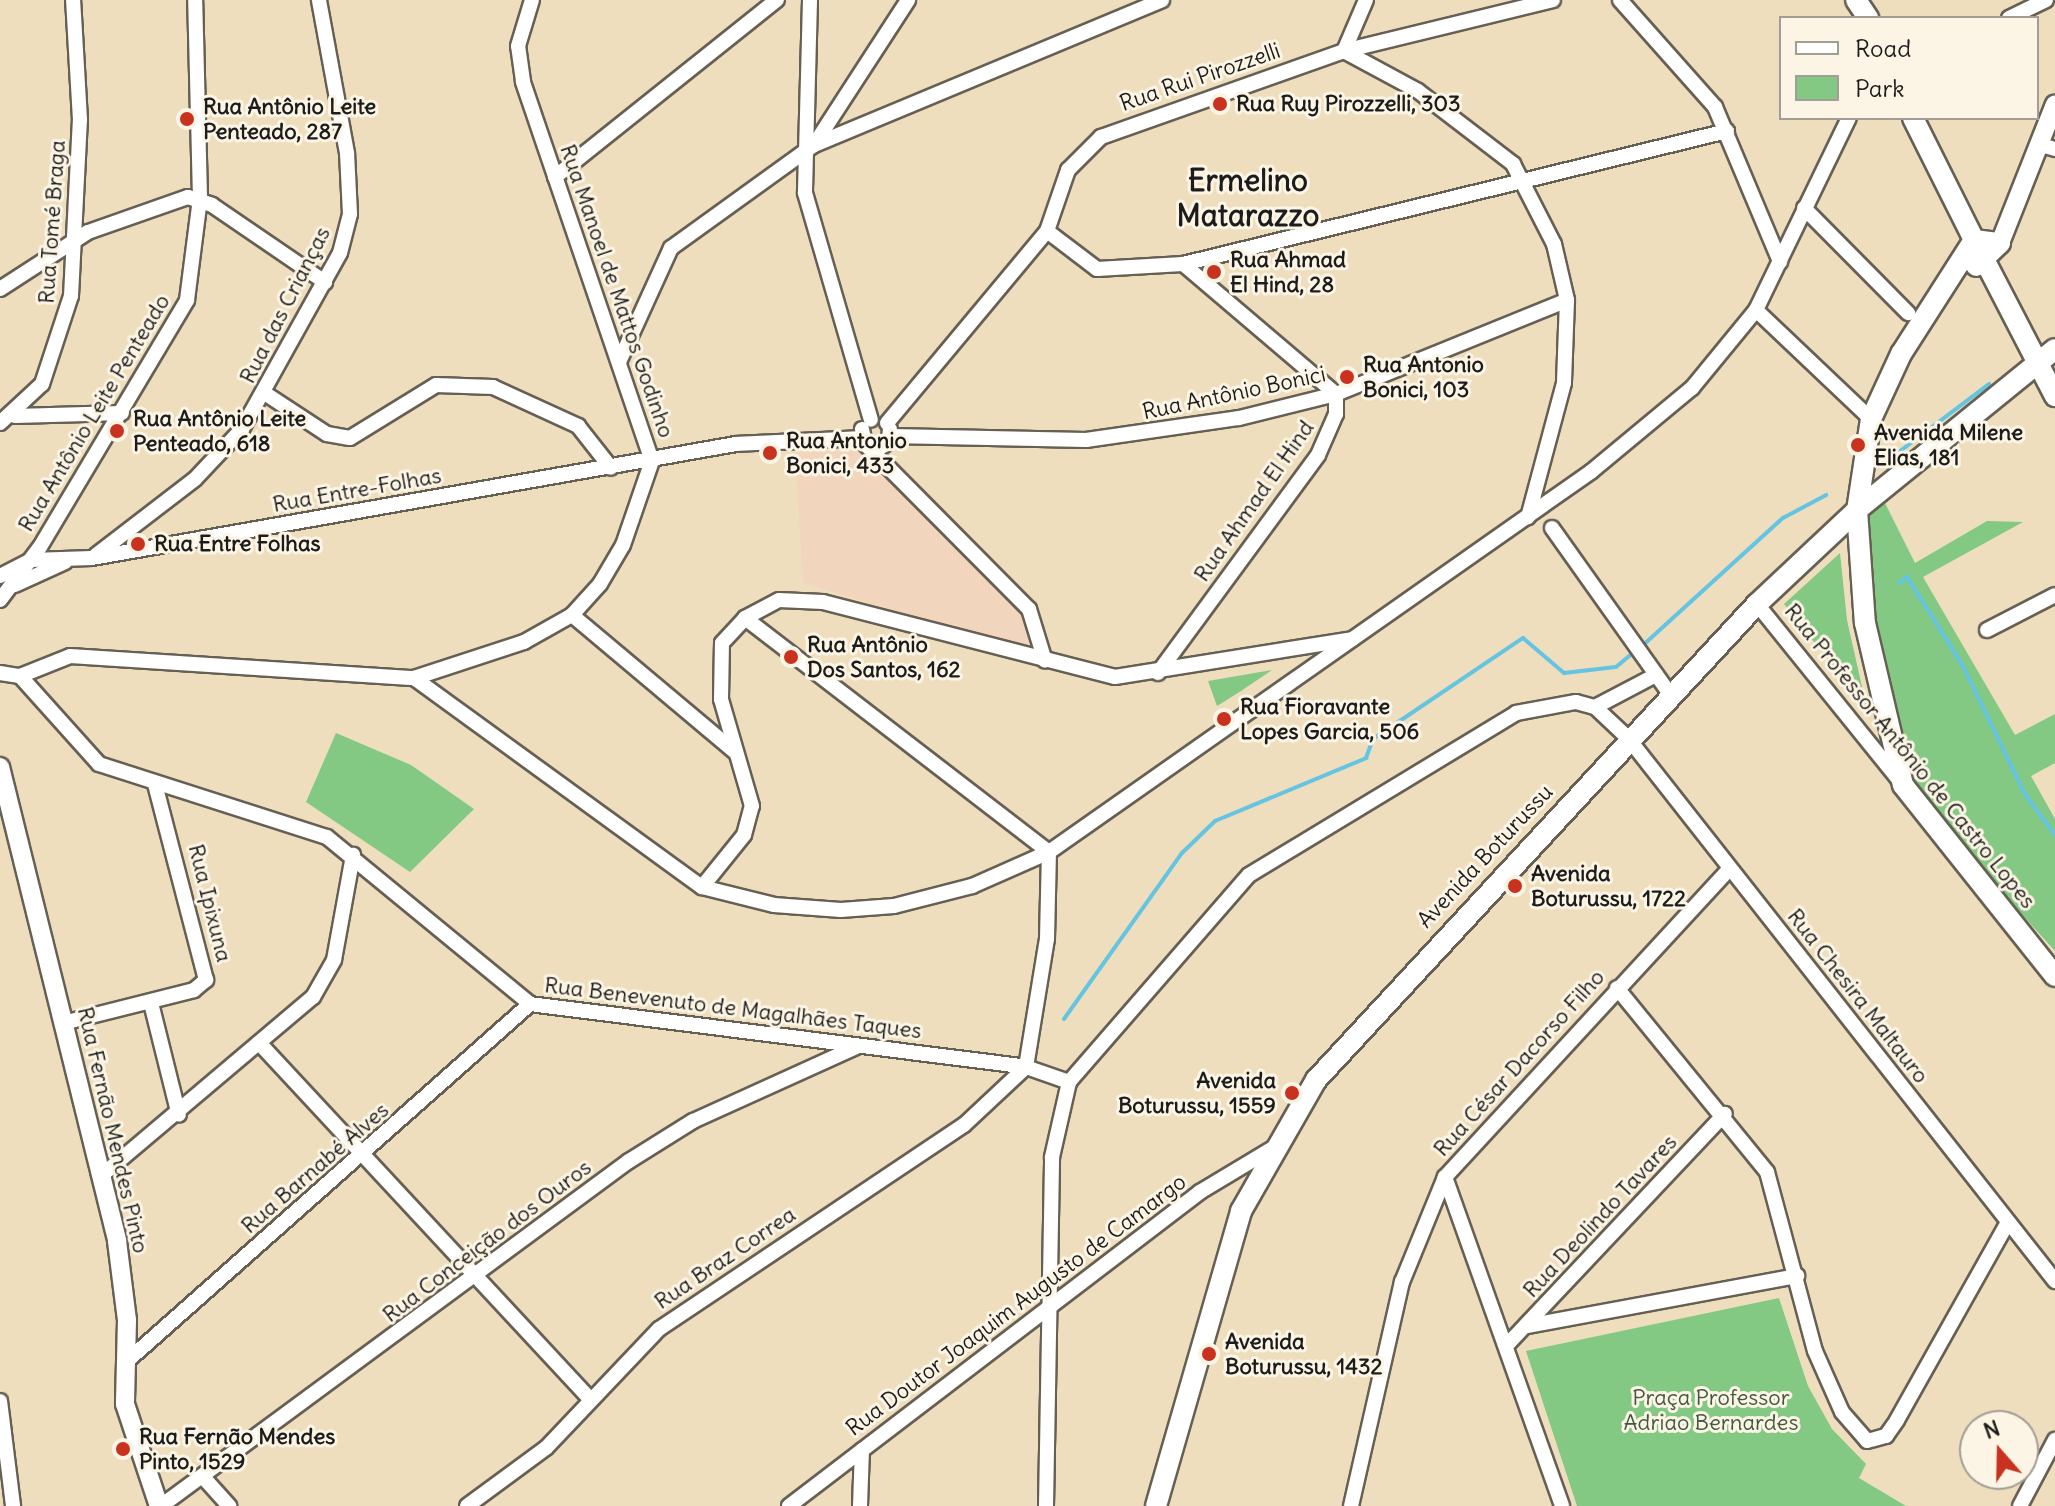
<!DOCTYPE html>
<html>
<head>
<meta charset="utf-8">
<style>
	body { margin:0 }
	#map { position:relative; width:2055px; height:1506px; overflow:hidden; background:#eedebd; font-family:Delius,sans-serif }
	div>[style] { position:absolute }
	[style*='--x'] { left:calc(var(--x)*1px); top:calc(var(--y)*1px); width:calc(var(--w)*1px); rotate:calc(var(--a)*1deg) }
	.built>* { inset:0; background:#f2d5bd }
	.green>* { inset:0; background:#83c983 }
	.stream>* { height:4px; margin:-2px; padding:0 2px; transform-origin:2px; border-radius:2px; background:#64c4e2 }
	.roads { filter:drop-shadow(2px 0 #666054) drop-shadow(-2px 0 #666054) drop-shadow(0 2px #666054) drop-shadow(0 -2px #666054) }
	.minor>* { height:14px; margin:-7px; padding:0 7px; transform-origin:7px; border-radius:7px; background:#fff }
	.tertiary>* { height:18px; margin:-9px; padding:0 9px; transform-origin:9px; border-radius:9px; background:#fff }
	.secondary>* { height:20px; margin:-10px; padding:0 10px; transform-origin:10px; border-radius:10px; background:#fff }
	.dots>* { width:22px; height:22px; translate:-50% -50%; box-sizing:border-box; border:4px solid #fcf5e5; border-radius:50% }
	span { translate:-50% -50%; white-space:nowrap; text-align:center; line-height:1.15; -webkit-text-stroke:6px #fcf5e5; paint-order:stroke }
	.street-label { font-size:22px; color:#1c1c1c }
	.poi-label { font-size:22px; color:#1c1c1c; font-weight:700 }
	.left { translate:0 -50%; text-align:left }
	.right { translate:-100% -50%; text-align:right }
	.park-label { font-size:22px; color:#405940 }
	.district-label { font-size:30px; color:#1c1c1c; font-weight:700 }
	.legend { position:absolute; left:1779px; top:16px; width:260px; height:104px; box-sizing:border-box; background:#fcf5e5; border:2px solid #a29e95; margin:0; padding:10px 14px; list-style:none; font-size:24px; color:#1c1c1c }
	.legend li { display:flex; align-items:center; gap:16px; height:40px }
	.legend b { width:40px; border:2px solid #a29e95 }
	.north { position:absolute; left:1959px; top:1410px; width:80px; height:80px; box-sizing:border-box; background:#fcf5e5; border:2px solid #a29e95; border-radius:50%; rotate:340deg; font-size:22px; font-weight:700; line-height:32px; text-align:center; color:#1c1c1c }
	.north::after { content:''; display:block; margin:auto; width:28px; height:36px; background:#c8321e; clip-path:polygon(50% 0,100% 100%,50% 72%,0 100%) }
</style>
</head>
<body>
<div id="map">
	<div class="built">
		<div style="clip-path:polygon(864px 450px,1025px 618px,1031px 636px,1026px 650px,803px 583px,795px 453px)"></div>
	</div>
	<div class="green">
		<div style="clip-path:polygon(1885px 503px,1915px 563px,1987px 521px,2023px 522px,1923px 577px,2015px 735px,2055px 714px,2055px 763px,2031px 776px,2055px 819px,2055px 951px,1944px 828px,1918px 787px,1893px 713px,1869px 589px,1868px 516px)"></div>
		<div style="clip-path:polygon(1840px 553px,1847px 620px,1867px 709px,1784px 604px)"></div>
		<div style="clip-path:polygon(1272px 670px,1241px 691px,1217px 706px,1208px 681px)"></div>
		<div style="clip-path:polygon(336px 733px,411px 765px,474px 809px,410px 872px,306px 802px)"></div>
		<div style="clip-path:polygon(1779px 1298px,1808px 1386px,1832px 1429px,1866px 1464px,1859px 1478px,1906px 1506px,1577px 1506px,1526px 1351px)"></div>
	</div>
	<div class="stream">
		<div style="--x:1879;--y:467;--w:138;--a:-37"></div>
		<div style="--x:1899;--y:583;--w:10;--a:-37"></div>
		<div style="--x:1907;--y:577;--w:105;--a:57.8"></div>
		<div style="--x:1963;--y:666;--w:142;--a:64.2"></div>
		<div style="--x:2025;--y:794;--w:51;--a:53.8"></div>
		<div style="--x:1641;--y:647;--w:192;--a:-42.3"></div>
		<div style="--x:1783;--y:518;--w:49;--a:-28.1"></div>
		<div style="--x:1064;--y:1019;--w:204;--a:-54.6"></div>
		<div style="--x:1182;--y:853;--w:46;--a:-44.1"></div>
		<div style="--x:1215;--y:821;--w:164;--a:-22.6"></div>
		<div style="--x:1366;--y:758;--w:20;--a:-70"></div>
		<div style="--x:1373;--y:739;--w:181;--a:-34"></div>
		<div style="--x:1523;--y:638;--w:54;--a:40.5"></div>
		<div style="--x:1564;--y:673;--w:52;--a:-6.6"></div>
		<div style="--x:1616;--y:667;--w:23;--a:-40"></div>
	</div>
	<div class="roads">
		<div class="minor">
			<div style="--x:810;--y:0;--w:193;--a:91.5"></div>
			<div style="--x:805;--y:193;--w:236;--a:73.8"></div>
			<div style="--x:1366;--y:0;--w:56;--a:113.3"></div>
			<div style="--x:1344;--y:51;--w:84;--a:28.4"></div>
			<div style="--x:1418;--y:91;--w:120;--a:37.5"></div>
			<div style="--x:1513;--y:164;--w:90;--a:62.9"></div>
			<div style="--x:1554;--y:244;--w:57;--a:76.9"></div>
			<div style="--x:1567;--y:300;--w:83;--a:92.1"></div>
			<div style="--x:1564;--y:383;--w:139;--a:105"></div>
			<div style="--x:1620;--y:0;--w:143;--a:48.4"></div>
			<div style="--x:1715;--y:107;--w:168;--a:67.2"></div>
			<div style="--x:2009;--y:18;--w:41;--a:-25.9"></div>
			<div style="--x:814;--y:145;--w:173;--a:-57"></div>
			<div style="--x:2041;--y:145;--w:15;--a:16"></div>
			<div style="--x:555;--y:177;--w:284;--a:-38.6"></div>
			<div style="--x:1804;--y:208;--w:148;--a:45.3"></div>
			<div style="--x:1047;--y:231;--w:63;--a:37.2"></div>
			<div style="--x:1097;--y:269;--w:86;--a:-3.3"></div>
			<div style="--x:1183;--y:264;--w:560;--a:-13.74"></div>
			<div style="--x:0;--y:289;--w:105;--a:-32.9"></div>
			<div style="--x:88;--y:232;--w:106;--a:-19.3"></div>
			<div style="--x:188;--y:197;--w:25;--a:18"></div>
			<div style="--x:212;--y:205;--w:137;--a:34.3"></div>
			<div style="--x:1756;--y:310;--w:158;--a:43.5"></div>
			<div style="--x:619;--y:362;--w:125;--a:-65.5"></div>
			<div style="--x:671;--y:248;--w:176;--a:-35.8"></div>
			<div style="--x:814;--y:145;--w:377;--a:-22.6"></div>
			<div style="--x:266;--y:394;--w:73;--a:33.3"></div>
			<div style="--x:327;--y:434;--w:23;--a:10"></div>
			<div style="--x:350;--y:438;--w:101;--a:-31.6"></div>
			<div style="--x:436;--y:385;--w:57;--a:2"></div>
			<div style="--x:493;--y:387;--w:94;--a:24.6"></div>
			<div style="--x:578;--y:426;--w:53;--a:51.8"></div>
			<div style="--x:15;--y:416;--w:107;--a:-1.6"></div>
			<div style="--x:0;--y:423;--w:57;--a:-42.9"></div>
			<div style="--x:42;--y:384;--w:93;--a:-71.8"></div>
			<div style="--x:71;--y:296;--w:176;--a:-87.1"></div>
			<div style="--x:80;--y:120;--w:120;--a:-93.3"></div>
			<div style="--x:887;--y:423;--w:250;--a:-50.2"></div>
			<div style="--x:1047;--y:231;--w:65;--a:-71"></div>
			<div style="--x:1068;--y:170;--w:47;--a:-45"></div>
			<div style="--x:1101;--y:137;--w:258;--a:-19.5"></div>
			<div style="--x:1344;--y:51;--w:215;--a:-13.7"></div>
			<div style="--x:862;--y:429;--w:15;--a:79"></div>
			<div style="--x:865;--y:444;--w:233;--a:45.2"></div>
			<div style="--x:1029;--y:609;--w:54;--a:72.9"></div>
			<div style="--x:891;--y:436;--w:195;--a:1.2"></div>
			<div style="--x:1086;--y:440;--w:155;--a:-8.2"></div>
			<div style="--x:1239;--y:418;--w:100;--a:-13.9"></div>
			<div style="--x:1336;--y:394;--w:249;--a:-22.1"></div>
			<div style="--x:878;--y:449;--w:13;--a:-32"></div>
			<div style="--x:889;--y:442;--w:13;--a:-86"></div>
			<div style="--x:1552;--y:528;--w:204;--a:54.6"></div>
			<div style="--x:96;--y:555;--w:125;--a:-37.5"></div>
			<div style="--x:195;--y:479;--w:69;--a:-46.8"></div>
			<div style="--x:242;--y:429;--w:201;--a:-60.9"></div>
			<div style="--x:340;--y:253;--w:40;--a:-75.6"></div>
			<div style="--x:350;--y:214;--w:61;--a:-92.8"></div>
			<div style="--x:347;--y:153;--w:156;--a:-100.4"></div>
			<div style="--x:0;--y:576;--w:35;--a:-27"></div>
			<div style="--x:31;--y:560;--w:61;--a:-1.9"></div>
			<div style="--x:92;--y:558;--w:654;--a:-10.04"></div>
			<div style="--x:736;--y:444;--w:126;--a:-2.7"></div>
			<div style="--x:15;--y:585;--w:55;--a:-24.7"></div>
			<div style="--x:0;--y:600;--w:66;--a:-53"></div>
			<div style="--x:40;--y:547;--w:287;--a:-59.2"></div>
			<div style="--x:187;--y:300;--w:103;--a:-82.7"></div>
			<div style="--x:200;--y:198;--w:198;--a:-91.4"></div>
			<div style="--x:1757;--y:604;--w:228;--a:51.1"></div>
			<div style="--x:572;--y:615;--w:212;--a:40"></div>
			<div style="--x:745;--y:618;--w:384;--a:37.6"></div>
			<div style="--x:1987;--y:630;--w:76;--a:-27.2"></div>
			<div style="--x:0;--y:673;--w:20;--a:9"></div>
			<div style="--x:20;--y:676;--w:54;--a:-21.8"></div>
			<div style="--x:70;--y:656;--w:345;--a:3.7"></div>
			<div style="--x:414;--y:678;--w:116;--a:-18.1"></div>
			<div style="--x:524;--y:642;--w:55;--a:-29.4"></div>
			<div style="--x:572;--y:615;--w:42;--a:-47.9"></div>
			<div style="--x:600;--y:584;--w:45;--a:-59.5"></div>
			<div style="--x:623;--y:545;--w:89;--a:-71"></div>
			<div style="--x:652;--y:461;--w:401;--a:-108.8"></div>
			<div style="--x:523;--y:81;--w:35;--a:-98"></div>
			<div style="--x:518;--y:46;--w:48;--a:-73.1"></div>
			<div style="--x:1158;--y:673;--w:270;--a:-53.7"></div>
			<div style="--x:1318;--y:455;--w:45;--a:-66.3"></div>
			<div style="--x:1336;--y:414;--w:20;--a:-90"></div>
			<div style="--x:1336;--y:394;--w:201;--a:-139.6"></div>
			<div style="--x:20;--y:676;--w:118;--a:48.1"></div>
			<div style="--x:99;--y:764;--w:239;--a:17.8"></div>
			<div style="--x:327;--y:837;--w:263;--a:39.4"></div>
			<div style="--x:530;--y:1004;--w:500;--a:7.2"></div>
			<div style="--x:1026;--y:1067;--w:46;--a:19.2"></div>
			<div style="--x:414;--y:678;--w:356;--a:36"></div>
			<div style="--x:702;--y:887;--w:74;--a:14"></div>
			<div style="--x:774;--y:905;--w:67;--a:4.3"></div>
			<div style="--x:841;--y:910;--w:53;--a:-4.3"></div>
			<div style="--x:894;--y:906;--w:81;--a:-14.4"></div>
			<div style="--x:972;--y:886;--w:84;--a:-23.8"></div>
			<div style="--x:1049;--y:852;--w:663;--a:-35.06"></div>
			<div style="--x:1592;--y:471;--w:130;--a:-39.7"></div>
			<div style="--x:1692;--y:388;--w:101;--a:-50.6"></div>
			<div style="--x:1756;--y:310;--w:213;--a:-64.2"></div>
			<div style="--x:1595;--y:707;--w:69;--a:-27.7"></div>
			<div style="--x:702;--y:887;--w:67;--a:-51.1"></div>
			<div style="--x:744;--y:835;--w:30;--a:-75"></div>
			<div style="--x:752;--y:806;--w:111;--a:-106.2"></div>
			<div style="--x:721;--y:699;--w:56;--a:-89"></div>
			<div style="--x:722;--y:643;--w:34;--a:-47"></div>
			<div style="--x:745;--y:618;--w:38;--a:-28"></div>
			<div style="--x:779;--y:600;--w:44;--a:2.6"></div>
			<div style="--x:823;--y:602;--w:301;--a:14.4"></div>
			<div style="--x:1115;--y:677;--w:240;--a:-9.1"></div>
			<div style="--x:1617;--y:988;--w:237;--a:50.8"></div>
			<div style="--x:1767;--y:1172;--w:185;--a:75"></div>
			<div style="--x:1815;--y:1351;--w:67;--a:66.1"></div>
			<div style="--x:1842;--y:1412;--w:38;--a:49"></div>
			<div style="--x:1867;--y:1441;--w:20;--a:-15"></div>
			<div style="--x:1886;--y:1436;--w:19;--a:-55"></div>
			<div style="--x:1897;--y:1420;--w:227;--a:-60.7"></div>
			<div style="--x:151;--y:1003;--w:115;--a:76"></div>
			<div style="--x:63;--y:1023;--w:135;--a:-14.1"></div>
			<div style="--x:194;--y:990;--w:16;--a:-40"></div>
			<div style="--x:206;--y:980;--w:203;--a:-104.6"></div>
			<div style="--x:262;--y:1046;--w:482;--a:47.1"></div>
			<div style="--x:1069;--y:1082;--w:274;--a:-49"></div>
			<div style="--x:1249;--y:875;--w:312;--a:-31.2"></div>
			<div style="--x:1516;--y:713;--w:61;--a:-10.4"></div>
			<div style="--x:1576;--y:702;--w:20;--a:15"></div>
			<div style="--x:1595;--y:707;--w:45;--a:43.2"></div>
			<div style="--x:1628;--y:738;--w:691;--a:51.82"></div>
			<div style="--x:101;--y:1176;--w:277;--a:-40.2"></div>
			<div style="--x:313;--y:997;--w:43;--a:-60.4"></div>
			<div style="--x:334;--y:960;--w:107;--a:-79.7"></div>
			<div style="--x:1445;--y:1177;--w:349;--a:70.4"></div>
			<div style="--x:1527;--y:1326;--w:275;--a:-10.5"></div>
			<div style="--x:1506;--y:1346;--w:319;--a:-46.7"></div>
			<div style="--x:126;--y:1362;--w:540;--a:-41.55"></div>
			<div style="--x:0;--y:1401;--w:106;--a:82.9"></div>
			<div style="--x:204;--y:1478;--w:38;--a:48"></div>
			<div style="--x:161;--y:1506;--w:581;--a:-36.4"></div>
			<div style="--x:629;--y:1161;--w:75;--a:-32"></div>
			<div style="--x:693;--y:1121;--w:179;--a:-24.4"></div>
			<div style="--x:467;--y:1506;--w:98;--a:-36.3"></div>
			<div style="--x:546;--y:1448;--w:164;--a:-46.5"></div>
			<div style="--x:659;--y:1329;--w:367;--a:-33.8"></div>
			<div style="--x:964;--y:1125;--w:85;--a:-43.1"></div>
			<div style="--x:1026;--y:1067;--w:130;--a:-80.7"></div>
			<div style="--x:1047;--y:939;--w:87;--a:-88.7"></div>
			<div style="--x:789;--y:1506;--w:517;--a:-37.38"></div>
			<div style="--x:1200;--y:1192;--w:87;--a:-31"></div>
			<div style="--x:860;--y:1506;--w:56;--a:-88"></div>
			<div style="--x:1046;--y:1506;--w:349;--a:-89"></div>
			<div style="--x:1052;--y:1157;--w:77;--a:-77.2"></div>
			<div style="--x:1351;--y:1506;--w:230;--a:-77.2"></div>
			<div style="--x:1402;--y:1282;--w:113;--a:-67.7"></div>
			<div style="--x:1445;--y:1177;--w:419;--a:-47.3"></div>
			<div style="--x:2020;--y:1506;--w:75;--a:-62.1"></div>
		</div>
		<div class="tertiary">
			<div style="--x:2000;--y:243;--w:149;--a:-68.4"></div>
			<div style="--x:0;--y:767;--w:488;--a:76.1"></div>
			<div style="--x:117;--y:1241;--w:80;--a:82.8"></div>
			<div style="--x:127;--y:1320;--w:84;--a:91.4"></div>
			<div style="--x:125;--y:1404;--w:108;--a:71.6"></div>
		</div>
		<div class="secondary">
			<div style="--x:1856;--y:0;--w:22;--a:56"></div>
			<div style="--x:1913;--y:118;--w:136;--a:63.4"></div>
			<div style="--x:1974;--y:240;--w:135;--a:122.6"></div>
			<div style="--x:1901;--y:354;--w:72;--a:114.8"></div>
			<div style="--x:1871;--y:419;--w:92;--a:98.7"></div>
			<div style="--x:1857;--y:510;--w:113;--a:86"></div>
			<div style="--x:1865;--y:623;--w:166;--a:76.8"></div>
			<div style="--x:1903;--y:785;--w:244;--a:51.5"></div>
			<div style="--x:1974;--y:240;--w:26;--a:7"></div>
			<div style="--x:2000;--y:243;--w:33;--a:136"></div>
			<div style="--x:1986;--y:263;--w:150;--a:62.6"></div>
			<div style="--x:1156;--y:1506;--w:307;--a:-73.9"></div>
			<div style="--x:1241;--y:1211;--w:151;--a:-60.2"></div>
			<div style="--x:1316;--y:1080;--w:649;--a:-47.19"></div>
			<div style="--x:1757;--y:604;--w:137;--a:-43.2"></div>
			<div style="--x:1857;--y:510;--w:255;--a:-39.1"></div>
		</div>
	</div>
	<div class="dots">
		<div style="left:1220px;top:104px;background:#c8321e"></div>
		<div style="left:187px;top:119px;background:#c8321e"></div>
		<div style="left:1214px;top:272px;background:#c8321e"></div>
		<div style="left:1347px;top:377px;background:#c8321e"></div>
		<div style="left:117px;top:431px;background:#c8321e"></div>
		<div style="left:1858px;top:445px;background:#c8321e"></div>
		<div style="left:770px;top:453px;background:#c8321e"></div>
		<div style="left:138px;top:544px;background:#c8321e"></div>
		<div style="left:791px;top:657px;background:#c8321e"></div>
		<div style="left:1224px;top:719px;background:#c8321e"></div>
		<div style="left:1515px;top:886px;background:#c8321e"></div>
		<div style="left:1292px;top:1093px;background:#c8321e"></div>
		<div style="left:1209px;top:1354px;background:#c8321e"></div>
		<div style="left:123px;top:1449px;background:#c8321e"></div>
	</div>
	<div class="street-label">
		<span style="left:1200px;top:77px;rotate:-19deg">Rua Rui Pirozzelli</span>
		<span style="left:52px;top:222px;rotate:-86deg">Rua Tomé Braga</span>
		<span style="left:617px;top:291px;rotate:71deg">Rua Manoel de Mattos Godinho</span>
		<span style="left:285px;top:305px;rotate:-63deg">Rua das Crianças</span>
		<span style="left:1234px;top:393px;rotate:-12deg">Rua Antônio Bonici</span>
		<span style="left:94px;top:413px;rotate:-59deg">Rua Antônio Leite Penteado</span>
		<span style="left:357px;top:490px;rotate:-10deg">Rua Entre-Folhas</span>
		<span style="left:1254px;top:501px;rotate:-55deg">Rua Ahmad El Hind</span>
		<span style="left:1910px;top:756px;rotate:51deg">Rua Professor Antônio de Castro Lopes</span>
		<span style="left:1485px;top:856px;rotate:-47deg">Avenida Boturussu</span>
		<span style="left:210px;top:903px;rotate:76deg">Rua Ipixuna</span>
		<span style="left:1858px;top:996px;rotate:52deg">Rua Chesira Maltauro</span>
		<span style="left:733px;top:1008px;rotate:7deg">Rua Benevenuto de Magalhães Taques</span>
		<span style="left:1519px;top:1063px;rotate:-48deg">Rua César Dacorso Filho</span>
		<span style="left:113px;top:1130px;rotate:77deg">Rua Fernão Mendes Pinto</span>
		<span style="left:315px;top:1168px;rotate:-41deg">Rua Barnabé Alves</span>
		<span style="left:1600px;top:1216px;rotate:-47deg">Rua Deolindo Tavares</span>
		<span style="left:487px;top:1241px;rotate:-37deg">Rua Conceição dos Ouros</span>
		<span style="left:725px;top:1258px;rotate:-34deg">Rua Braz Correa</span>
		<span style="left:1016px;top:1305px;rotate:-37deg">Rua Doutor Joaquim Augusto de Camargo</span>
	</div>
	<div class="poi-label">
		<span class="left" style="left:1236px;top:104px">Rua Ruy Pirozzelli, 303</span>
		<span class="left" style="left:203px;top:119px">Rua Antônio Leite<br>Penteado, 287</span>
		<span class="left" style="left:1230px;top:272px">Rua Ahmad<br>El Hind, 28</span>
		<span class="left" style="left:1363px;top:377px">Rua Antonio<br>Bonici, 103</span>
		<span class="left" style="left:133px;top:431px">Rua Antônio Leite<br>Penteado, 618</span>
		<span class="left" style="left:1874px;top:445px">Avenida Milene<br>Elias, 181</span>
		<span class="left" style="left:786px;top:453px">Rua Antonio<br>Bonici, 433</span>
		<span class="left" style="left:154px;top:544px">Rua Entre Folhas</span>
		<span class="left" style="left:807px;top:657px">Rua Antônio<br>Dos Santos, 162</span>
		<span class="left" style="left:1240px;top:719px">Rua Fioravante<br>Lopes Garcia, 506</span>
		<span class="left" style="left:1531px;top:886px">Avenida<br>Boturussu, 1722</span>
		<span class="right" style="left:1276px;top:1093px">Avenida<br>Boturussu, 1559</span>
		<span class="left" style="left:1225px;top:1354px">Avenida<br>Boturussu, 1432</span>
		<span class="left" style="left:139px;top:1449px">Rua Fernão Mendes<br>Pinto, 1529</span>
	</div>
	<div class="park-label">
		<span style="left:1711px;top:1410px">Praça Professor<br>Adriao Bernardes</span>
	</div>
	<div class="district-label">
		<span style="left:1248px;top:197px">Ermelino<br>Matarazzo</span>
	</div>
	<ul class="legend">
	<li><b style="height:10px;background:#fff"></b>Road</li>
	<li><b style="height:22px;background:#83c983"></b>Park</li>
	</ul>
	<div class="north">N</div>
</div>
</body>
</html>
